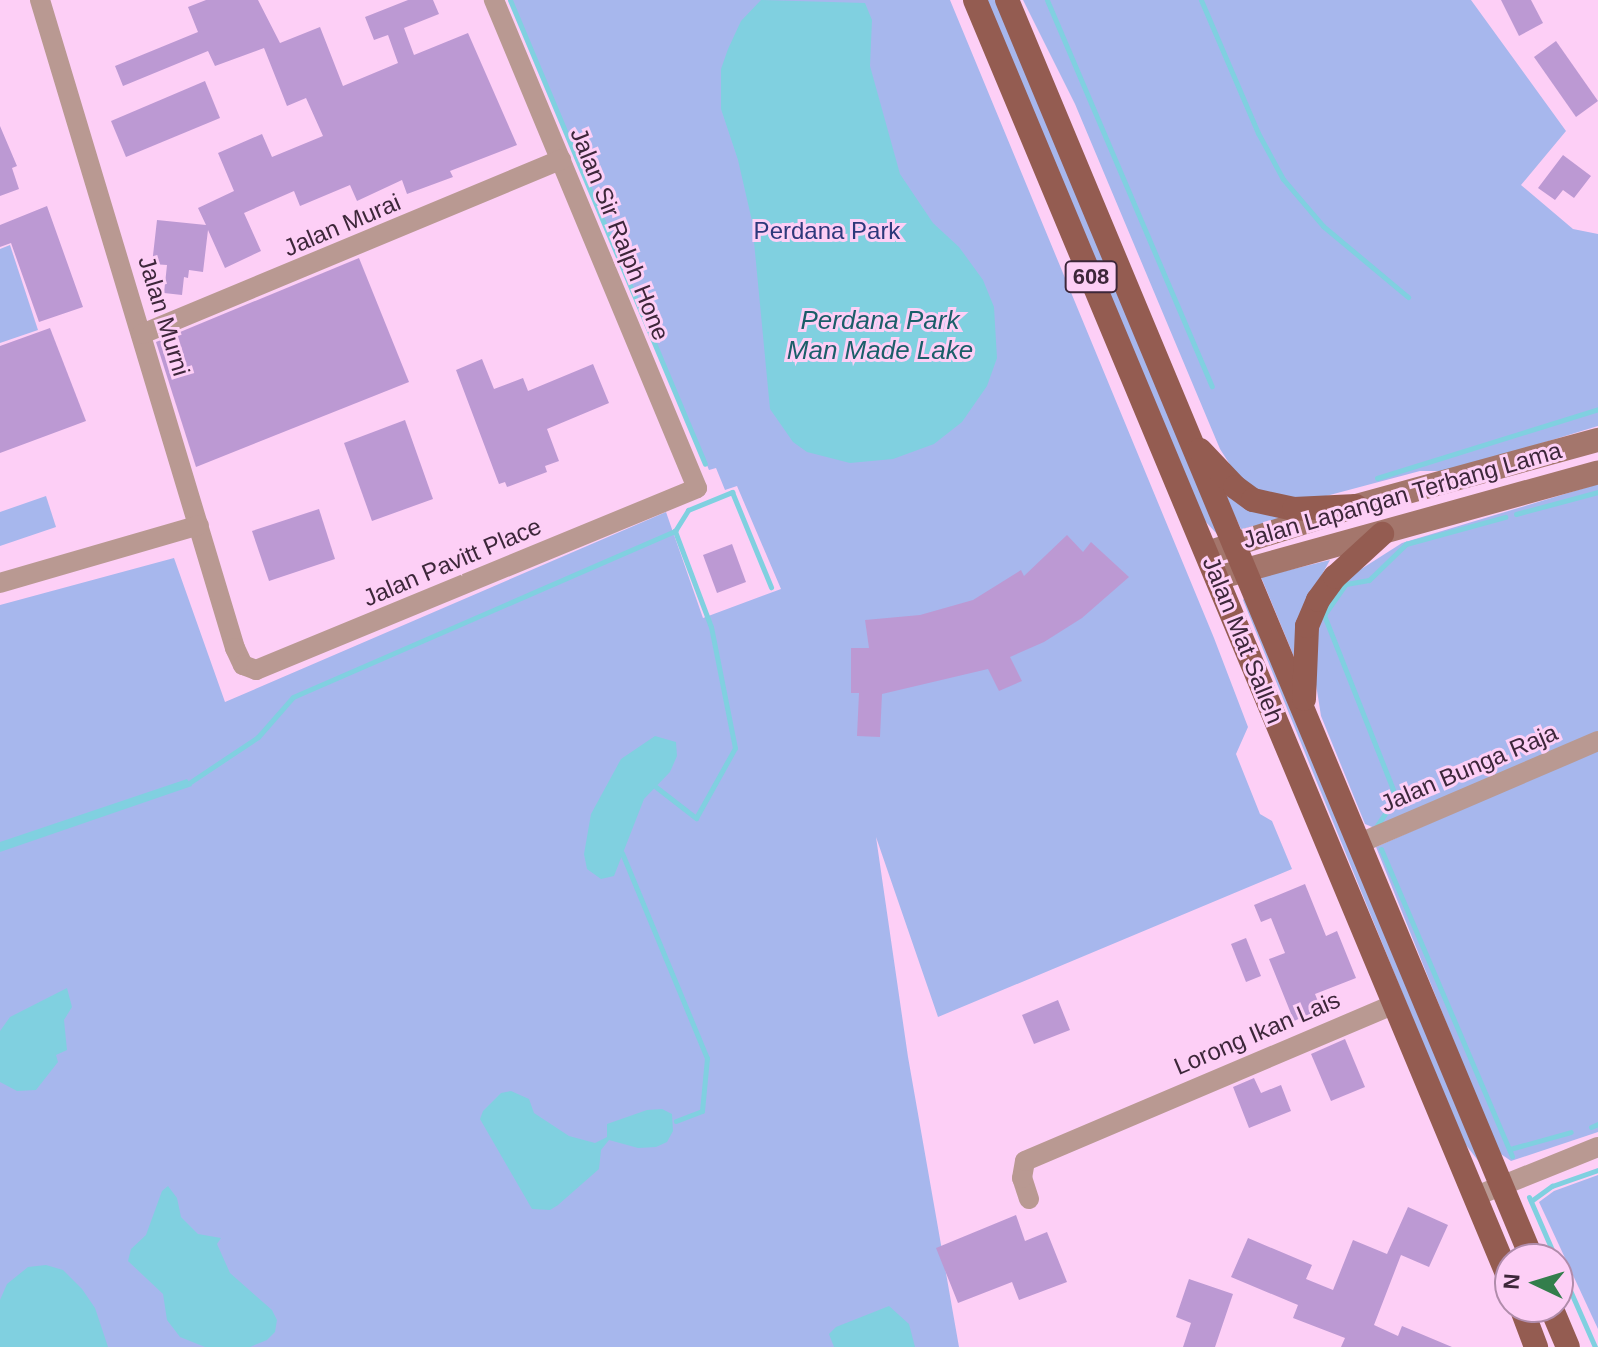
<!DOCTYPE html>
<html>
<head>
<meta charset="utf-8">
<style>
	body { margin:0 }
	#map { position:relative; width:1598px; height:1347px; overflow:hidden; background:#fdcff6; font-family:Helvetica,sans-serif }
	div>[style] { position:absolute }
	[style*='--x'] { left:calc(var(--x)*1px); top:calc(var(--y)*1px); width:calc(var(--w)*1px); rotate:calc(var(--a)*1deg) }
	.green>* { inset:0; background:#a7b7ed }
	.water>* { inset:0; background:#80d0e0 }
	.stream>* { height:5px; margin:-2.5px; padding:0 2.5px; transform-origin:2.5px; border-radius:2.5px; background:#80d0e0 }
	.building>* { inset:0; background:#bc99d3 }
	.street>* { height:20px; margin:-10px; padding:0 10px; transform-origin:10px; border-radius:10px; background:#b99992 }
	.secondary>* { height:24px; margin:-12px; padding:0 12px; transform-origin:12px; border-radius:12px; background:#a4766c }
	.primary>* { height:24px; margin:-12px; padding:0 12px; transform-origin:12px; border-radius:12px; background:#945c51 }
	span { translate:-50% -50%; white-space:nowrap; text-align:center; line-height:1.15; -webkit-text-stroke:6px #fdcff6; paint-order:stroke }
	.shield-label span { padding:2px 6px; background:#fdcff6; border:2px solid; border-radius:6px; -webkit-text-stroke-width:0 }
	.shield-label { font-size:22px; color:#3d273a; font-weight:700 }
	.street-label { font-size:24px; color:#3d273a }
	.park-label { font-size:24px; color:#2d397b }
	.water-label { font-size:26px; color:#1b5e69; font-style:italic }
	.north { position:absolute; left:1494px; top:1243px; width:80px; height:80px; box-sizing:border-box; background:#fdcff6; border:2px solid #b08cab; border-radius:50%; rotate:274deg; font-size:22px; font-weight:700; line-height:32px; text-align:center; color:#3d273a }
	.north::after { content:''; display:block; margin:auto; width:28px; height:36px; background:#337e4c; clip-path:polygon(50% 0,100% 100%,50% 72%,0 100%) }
</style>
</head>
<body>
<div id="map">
	<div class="green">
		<div style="clip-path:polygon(511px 0,950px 0,1214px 638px,1248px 727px,1236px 754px,1260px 814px,1272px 821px,1292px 869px,938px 1017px,876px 837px,908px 1057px,959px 1347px,0 1347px,0 605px,174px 558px,225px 702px,666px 512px,703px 618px,781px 589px,737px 486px,725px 490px,716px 468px,709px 470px)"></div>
		<div style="clip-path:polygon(985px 0,996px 0,1218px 535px,1204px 520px)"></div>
		<div style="clip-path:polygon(1023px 0,1471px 0,1566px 131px,1521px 185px,1573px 229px,1598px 234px,1598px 426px,1450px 471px,1420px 471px,1326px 496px,1297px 499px,1262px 494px,1236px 474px,1220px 449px,1075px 104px)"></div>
		<div style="clip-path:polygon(10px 245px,38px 330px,0 343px,0 249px)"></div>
		<div style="clip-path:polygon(1598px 484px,1598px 733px,1377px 829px,1365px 824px,1321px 716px,1315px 678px,1315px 638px,1321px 616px,1344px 580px,1402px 543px)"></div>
		<div style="clip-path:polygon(1222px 489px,1295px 518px,1241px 529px)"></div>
		<div style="clip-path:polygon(46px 496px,56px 527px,0 546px,0 512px)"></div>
		<div style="clip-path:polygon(1330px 560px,1302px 611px,1297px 664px,1261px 577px)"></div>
		<div style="clip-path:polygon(1245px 597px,1487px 1172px,1462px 1140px,1243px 600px)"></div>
		<div style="clip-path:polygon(1598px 749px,1598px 1132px,1511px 1161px,1498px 1152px,1376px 847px)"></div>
		<div style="clip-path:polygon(1598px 1175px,1598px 1329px,1539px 1202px,1554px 1191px)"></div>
	</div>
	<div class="water">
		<div style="clip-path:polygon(761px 0,865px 3px,872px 20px,870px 66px,900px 174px,933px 223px,959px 247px,983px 280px,994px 307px,997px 358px,987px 386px,962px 422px,934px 444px,893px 459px,850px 463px,807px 452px,793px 442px,770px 409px,752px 221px,738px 160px,721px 109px,721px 69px,728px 49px,741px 21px)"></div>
		<div style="clip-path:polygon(655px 736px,676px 742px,677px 756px,670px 772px,644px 799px,614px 876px,601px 879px,587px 869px,584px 854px,591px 814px,621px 759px)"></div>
		<div style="clip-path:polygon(187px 779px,192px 786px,0 852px,0 842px)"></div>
		<div style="clip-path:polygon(67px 988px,72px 1007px,64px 1020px,67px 1050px,56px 1055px,58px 1062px,36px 1090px,17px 1091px,0 1082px,0 1031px,10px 1017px)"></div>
		<div style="clip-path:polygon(511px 1091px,529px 1099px,534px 1113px,569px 1136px,595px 1143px,607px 1137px,607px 1124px,647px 1110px,662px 1109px,672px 1114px,673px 1131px,667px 1142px,656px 1147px,638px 1148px,609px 1140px,601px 1150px,599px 1169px,558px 1205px,550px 1210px,532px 1209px,480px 1119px,483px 1111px,501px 1093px)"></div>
		<div style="clip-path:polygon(168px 1186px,177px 1198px,181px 1217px,198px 1234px,221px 1238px,217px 1244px,230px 1273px,272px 1310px,277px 1320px,275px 1332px,267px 1340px,250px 1347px,205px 1347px,180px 1337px,167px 1320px,163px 1294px,128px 1261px,131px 1249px,146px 1235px,162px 1191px)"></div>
		<div style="clip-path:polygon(46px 1265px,63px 1270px,82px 1289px,95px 1308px,108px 1347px,0 1347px,0 1300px,7px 1284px,28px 1267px)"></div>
		<div style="clip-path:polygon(889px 1306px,909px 1324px,915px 1347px,834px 1347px,829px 1334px,836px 1327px)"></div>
	</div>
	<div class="stream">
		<div style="--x:510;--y:0;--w:503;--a:67.2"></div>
		<div style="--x:1047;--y:0;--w:420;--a:66.9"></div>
		<div style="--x:1201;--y:0;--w:145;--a:66.8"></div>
		<div style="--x:1258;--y:133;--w:52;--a:61.5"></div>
		<div style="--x:1283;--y:179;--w:62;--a:49.6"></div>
		<div style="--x:1323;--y:226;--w:111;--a:39.9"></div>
		<div style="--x:1377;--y:478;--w:232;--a:-17.3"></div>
		<div style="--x:1516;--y:514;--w:85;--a:-15"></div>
		<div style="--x:189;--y:783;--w:83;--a:-33.7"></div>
		<div style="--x:258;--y:737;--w:53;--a:-48.8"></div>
		<div style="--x:293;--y:697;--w:417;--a:-23.5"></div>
		<div style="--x:675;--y:531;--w:25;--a:-58"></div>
		<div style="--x:688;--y:510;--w:48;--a:-22.2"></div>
		<div style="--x:732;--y:492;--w:103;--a:67.7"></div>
		<div style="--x:656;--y:787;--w:51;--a:37.8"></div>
		<div style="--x:696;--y:818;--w:80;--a:-60.9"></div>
		<div style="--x:735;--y:748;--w:123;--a:-101.2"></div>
		<div style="--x:711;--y:627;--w:103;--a:-110.6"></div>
		<div style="--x:1374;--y:830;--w:40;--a:-56"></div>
		<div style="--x:1396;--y:797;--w:196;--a:-111.6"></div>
		<div style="--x:1324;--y:615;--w:38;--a:-55"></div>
		<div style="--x:1346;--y:584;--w:23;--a:-10"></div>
		<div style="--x:1369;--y:580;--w:52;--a:-44.2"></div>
		<div style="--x:1406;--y:544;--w:103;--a:-15.3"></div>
		<div style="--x:1381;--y:849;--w:334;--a:66.9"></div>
		<div style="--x:622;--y:853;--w:222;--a:67.5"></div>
		<div style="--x:707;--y:1058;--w:53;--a:95.4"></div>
		<div style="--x:702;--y:1111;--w:28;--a:159"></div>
		<div style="--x:1591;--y:1127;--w:8;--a:-23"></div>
		<div style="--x:1510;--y:1149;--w:63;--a:-15.6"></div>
		<div style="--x:1529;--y:1197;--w:68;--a:66.5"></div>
		<div style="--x:1531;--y:1201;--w:26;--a:-36"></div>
		<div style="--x:1552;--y:1186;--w:49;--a:-19.2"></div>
		<div style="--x:1558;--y:1263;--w:92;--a:66.2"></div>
	</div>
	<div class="building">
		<div style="clip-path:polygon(206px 0,258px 0,280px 43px,320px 27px,343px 86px,398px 63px,388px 35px,374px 40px,365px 17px,408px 0,433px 0,439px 14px,404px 28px,414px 55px,468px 33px,517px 145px,450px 171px,453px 177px,407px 194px,402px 180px,357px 201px,350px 185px,300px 206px,294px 191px,244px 213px,261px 251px,225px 268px,208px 230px,203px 272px,189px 270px,188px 278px,184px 277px,182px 295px,164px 293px,167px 265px,152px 264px,157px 220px,206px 225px,198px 208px,234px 191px,218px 153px,262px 134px,272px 157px,323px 136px,306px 98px,287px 106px,264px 48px,215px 66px,208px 51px,123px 86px,115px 66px,198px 32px,188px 7px)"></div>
		<div style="clip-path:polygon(1501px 0,1531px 0,1543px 23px,1519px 36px)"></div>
		<div style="clip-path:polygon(1556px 41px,1598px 101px,1576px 117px,1534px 57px)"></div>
		<div style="clip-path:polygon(205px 81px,220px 118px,126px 157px,111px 121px)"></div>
		<div style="clip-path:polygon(0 126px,17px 166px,12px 168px,19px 189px,0 196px)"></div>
		<div style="clip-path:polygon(1563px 155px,1591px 176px,1574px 198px,1563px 190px,1555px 200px,1538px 188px)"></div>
		<div style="clip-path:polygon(47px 206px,83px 307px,39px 322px,11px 243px,0 247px,0 225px)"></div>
		<div style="clip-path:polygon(359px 258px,409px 382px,196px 467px,156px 342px)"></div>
		<div style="clip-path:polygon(50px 328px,86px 421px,0 453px,0 346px)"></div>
		<div style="clip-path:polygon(482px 359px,494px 389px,523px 378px,528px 391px,593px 364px,609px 403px,547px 429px,559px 461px,545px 466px,547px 472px,507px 487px,505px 482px,499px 484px,456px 370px)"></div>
		<div style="clip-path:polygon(405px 420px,433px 499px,372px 521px,344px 443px)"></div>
		<div style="clip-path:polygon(319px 509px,335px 559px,269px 581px,252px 531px)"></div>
		<div style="clip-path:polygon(1067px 535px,1083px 552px,1091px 542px,1129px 577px,1082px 618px,1044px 642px,1010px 657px,1022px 681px,999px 691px,988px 669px,882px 694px,880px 737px,857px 736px,859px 693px,851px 693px,851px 648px,869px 648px,865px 620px,920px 615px,973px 600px,1021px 570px,1024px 576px)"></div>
		<div style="clip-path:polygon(732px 544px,746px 582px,717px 593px,703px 555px)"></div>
		<div style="clip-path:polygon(1305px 884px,1326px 936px,1337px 931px,1356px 978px,1315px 994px,1321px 1009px,1294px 1021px,1269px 959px,1285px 953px,1271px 918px,1261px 922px,1254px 905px)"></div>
		<div style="clip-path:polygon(1246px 938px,1261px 976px,1246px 982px,1231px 944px)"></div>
		<div style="clip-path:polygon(1058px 1000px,1070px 1030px,1034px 1044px,1022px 1015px)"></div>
		<div style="clip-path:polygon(1345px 1039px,1365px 1087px,1331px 1101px,1311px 1054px)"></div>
		<div style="clip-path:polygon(1254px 1078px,1261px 1093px,1281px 1085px,1291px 1111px,1249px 1128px,1233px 1087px)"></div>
		<div style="clip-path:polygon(1408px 1207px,1448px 1225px,1429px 1267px,1401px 1255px,1374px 1325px,1398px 1336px,1402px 1326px,1452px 1347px,1341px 1347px,1345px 1338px,1293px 1318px,1298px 1305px,1231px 1277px,1248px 1238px,1312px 1265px,1306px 1279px,1333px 1290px,1353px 1240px,1387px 1254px)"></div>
		<div style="clip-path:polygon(1016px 1215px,1025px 1241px,1047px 1232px,1067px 1282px,1019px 1300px,1012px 1282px,958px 1303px,936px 1248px)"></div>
		<div style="clip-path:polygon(1189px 1279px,1233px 1294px,1215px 1347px,1183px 1347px,1191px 1323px,1176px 1317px)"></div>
	</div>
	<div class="street">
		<div style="--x:40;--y:0;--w:677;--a:73.25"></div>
		<div style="--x:235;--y:648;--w:19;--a:65"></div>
		<div style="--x:243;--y:665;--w:14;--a:21"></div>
		<div style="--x:256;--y:670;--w:477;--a:-22.4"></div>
		<div style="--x:697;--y:488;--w:529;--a:-112.59"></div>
		<div style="--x:142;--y:334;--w:454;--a:-22.6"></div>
		<div style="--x:0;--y:583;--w:207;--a:-16.2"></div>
		<div style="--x:1360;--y:843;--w:259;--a:-23.2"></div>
		<div style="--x:1476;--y:1196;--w:131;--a:-21.9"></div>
		<div style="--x:1029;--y:1199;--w:22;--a:-108"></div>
		<div style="--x:1022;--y:1178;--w:17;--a:-80"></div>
		<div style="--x:1025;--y:1161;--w:401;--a:-23"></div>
	</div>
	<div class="secondary">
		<div style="--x:1207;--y:553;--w:156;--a:-17.5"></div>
		<div style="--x:1356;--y:506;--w:251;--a:-15.3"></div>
		<div style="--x:1217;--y:578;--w:395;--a:-15.5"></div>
	</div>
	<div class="primary">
		<div style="--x:975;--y:0;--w:1388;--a:67.33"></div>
		<div style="--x:1007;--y:0;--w:1364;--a:67.36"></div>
		<div style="--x:1200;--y:450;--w:51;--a:46.6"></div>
		<div style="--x:1235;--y:487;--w:22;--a:36"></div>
		<div style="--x:1253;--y:500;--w:42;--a:12.4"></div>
		<div style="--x:1294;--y:509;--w:62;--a:-2.8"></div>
		<div style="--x:1304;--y:699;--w:73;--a:-87.6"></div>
		<div style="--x:1307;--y:626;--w:28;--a:-67"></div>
		<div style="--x:1318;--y:600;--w:29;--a:-54"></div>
		<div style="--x:1335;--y:577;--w:64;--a:-42.5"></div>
		<div style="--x:1521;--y:1307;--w:43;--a:69.4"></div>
		<div style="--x:1551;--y:1307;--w:43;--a:67"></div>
	</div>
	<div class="shield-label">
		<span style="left:1091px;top:277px">608</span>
	</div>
	<div class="street-label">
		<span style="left:342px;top:225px;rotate:-23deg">Jalan Murai</span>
		<span style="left:620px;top:234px;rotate:68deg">Jalan Sir Ralph Hone</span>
		<span style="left:164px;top:316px;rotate:73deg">Jalan Murni</span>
		<span style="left:1402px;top:495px;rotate:-16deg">Jalan Lapangan Terbang Lama</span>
		<span style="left:452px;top:562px;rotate:-23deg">Jalan Pavitt Place</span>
		<span style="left:1243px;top:640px;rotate:68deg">Jalan Mat Salleh</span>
		<span style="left:1469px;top:768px;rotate:-23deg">Jalan Bunga Raja</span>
		<span style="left:1257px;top:1033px;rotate:-23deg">Lorong Ikan Lais</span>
	</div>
	<div class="park-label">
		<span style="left:827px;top:231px">Perdana Park</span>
	</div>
	<div class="water-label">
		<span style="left:880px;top:336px">Perdana Park<br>Man Made Lake</span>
	</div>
	<div class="north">N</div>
</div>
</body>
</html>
